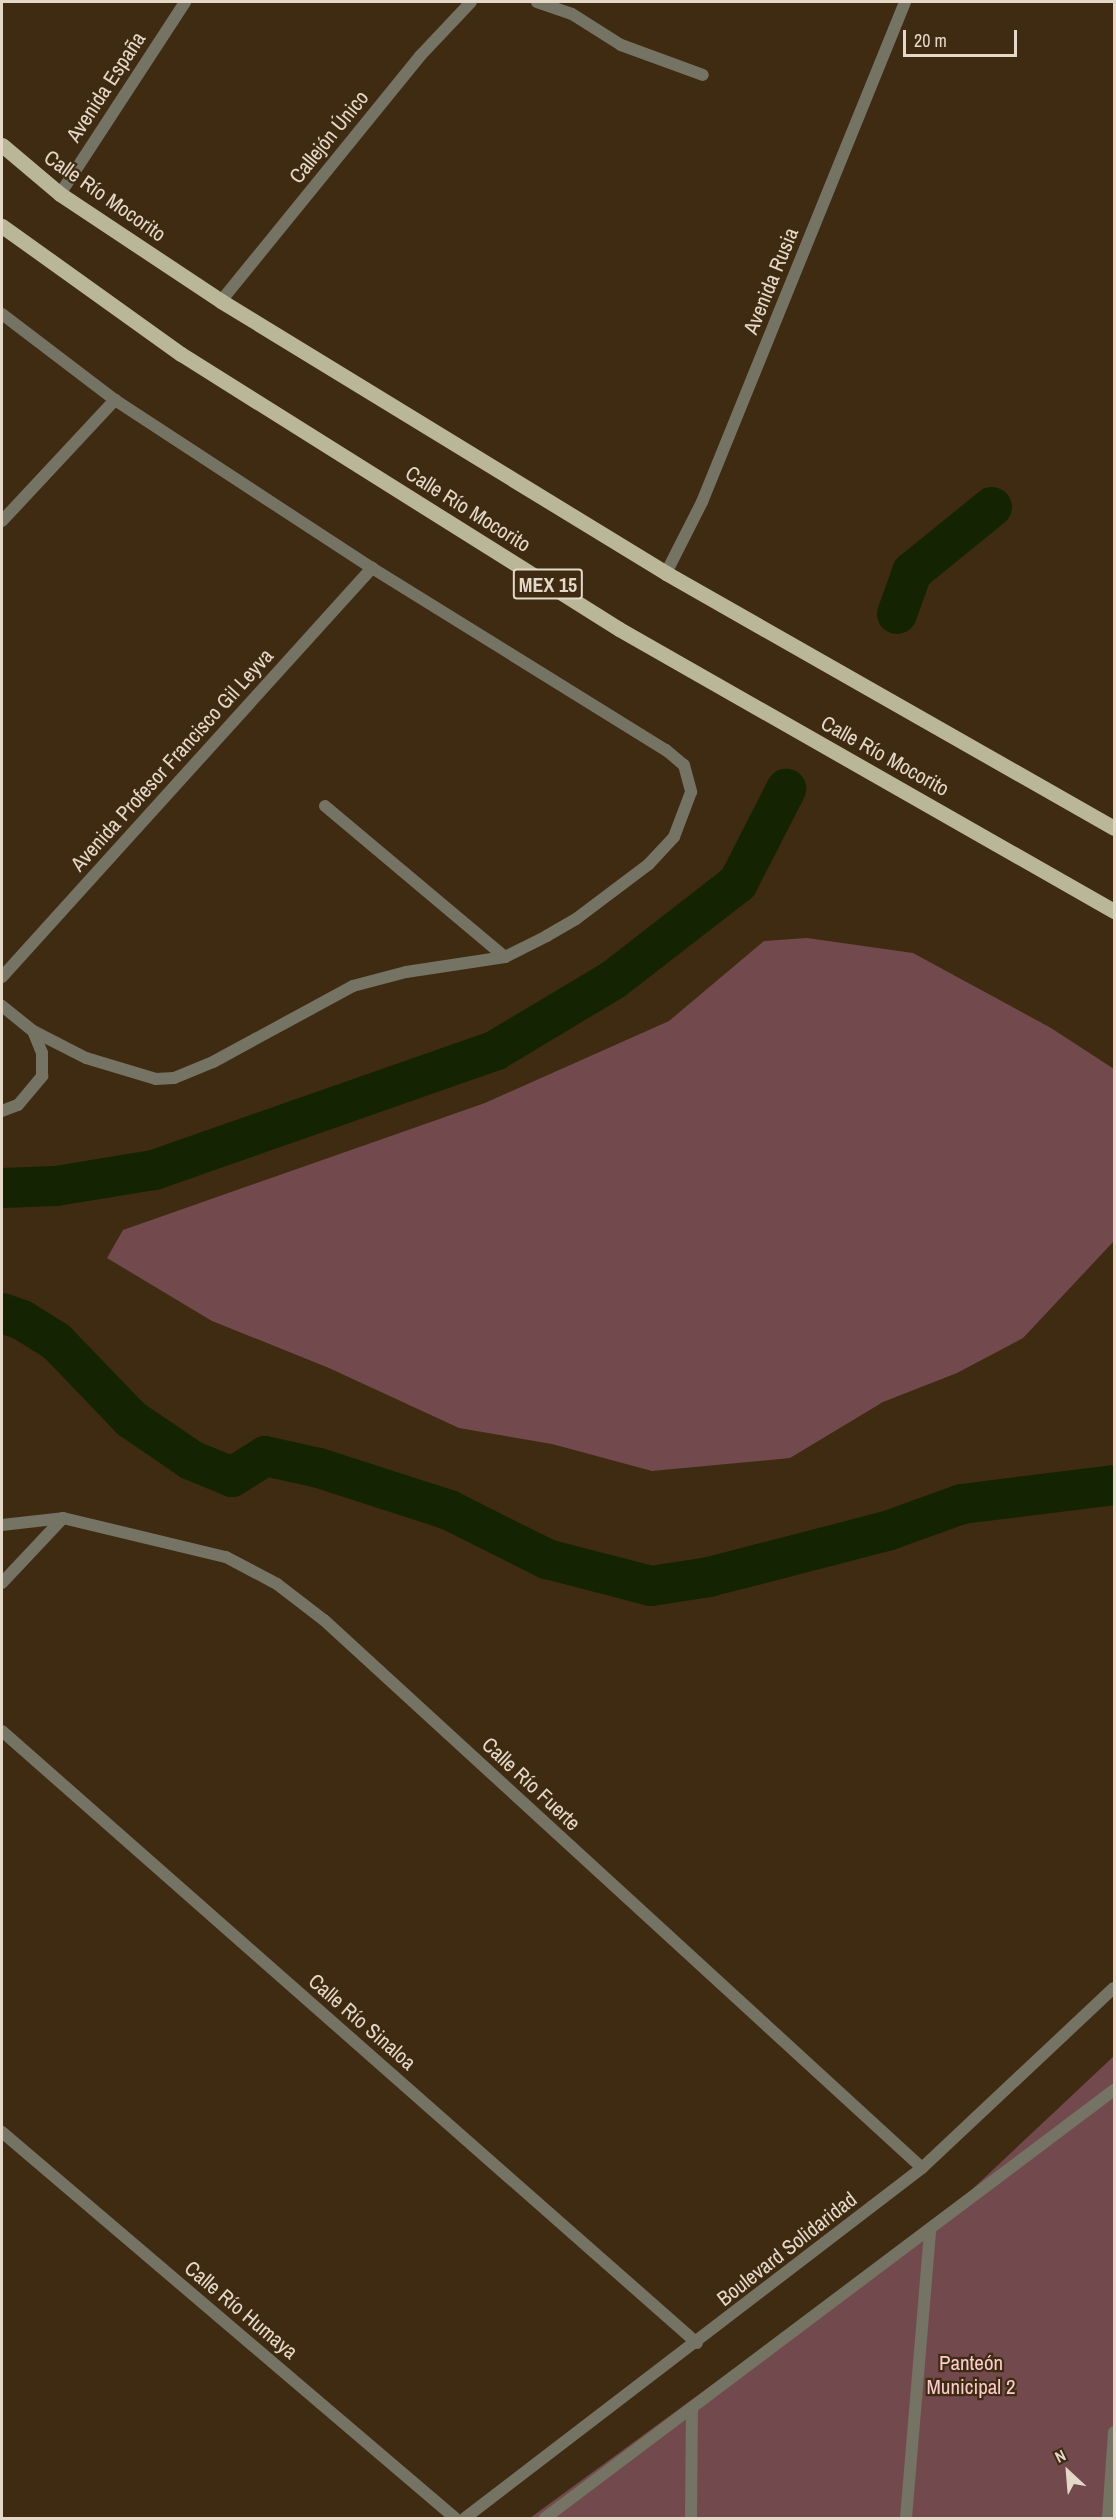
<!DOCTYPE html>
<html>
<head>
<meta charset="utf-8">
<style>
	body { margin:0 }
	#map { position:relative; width:1116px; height:2520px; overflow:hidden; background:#3f2b11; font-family:"Archivo Narrow",sans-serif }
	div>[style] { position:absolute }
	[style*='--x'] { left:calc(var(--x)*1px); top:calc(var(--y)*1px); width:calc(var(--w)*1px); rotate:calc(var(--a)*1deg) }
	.green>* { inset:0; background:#724a4d }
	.canal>* { height:40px; margin:-20px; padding:0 20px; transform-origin:20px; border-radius:20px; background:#142302 }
	.lane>* { height:12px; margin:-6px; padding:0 6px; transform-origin:6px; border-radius:6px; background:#757364 }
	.street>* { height:12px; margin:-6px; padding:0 6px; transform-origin:6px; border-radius:6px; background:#757364 }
	.primary>* { height:15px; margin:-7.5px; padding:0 7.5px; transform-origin:7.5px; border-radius:7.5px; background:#bab698 }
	span { translate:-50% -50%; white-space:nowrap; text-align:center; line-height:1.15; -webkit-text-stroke:4.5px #3f2b11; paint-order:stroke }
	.shield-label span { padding:2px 4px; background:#3f2b11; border:2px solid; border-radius:4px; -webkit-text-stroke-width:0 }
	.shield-label { font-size:20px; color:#e4d8c9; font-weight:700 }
	.street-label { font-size:21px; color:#e4d8c9 }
	.park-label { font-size:21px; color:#facbce }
	.frame { position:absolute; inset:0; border:3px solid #e4d8c9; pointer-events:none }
	.north { position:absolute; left:1038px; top:2442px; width:60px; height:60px; -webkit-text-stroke:4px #3f2b11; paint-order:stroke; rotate:334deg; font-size:16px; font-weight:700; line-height:24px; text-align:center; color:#e4d8c9 }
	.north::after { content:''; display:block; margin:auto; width:21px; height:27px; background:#e4d8c9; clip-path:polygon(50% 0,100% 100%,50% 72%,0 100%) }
	.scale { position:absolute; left:903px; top:30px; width:114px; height:27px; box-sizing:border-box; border:3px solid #e4d8c9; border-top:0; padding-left:8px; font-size:18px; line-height:21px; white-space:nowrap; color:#e4d8c9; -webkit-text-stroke:4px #3f2b11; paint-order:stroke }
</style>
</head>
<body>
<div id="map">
	<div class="green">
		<div style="clip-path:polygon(807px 938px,913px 953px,1051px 1028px,1114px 1069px,1114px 1241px,1023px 1338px,957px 1373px,883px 1402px,790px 1458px,652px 1471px,552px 1444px,459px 1428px,329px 1368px,212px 1321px,107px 1258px,123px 1230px,485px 1103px,669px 1021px,764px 941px)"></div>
		<div style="clip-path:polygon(1114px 2056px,1114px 2518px,530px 2518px,948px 2212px)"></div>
	</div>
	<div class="canal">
		<div style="--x:897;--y:614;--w:45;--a:-70.3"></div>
		<div style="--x:912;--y:572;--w:103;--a:-39.1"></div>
		<div style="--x:2;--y:1188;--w:54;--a:-2.1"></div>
		<div style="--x:56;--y:1186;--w:99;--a:-9.3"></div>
		<div style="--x:154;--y:1170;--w:362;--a:-19.3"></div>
		<div style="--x:496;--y:1050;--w:136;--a:-30.9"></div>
		<div style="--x:613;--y:980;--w:158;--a:-37.8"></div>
		<div style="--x:738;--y:883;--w:106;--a:-62.9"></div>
		<div style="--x:2;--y:1313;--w:21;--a:19"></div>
		<div style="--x:22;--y:1320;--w:40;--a:32"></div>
		<div style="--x:56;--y:1341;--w:108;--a:46.1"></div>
		<div style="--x:131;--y:1419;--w:73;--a:34.3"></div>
		<div style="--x:191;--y:1460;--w:44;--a:22.5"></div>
		<div style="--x:232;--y:1477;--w:39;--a:-32"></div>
		<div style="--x:265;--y:1456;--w:55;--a:12.5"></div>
		<div style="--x:319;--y:1468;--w:137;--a:17.9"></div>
		<div style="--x:449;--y:1510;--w:110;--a:26.6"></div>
		<div style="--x:547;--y:1559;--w:107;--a:14.6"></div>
		<div style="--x:651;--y:1586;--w:59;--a:-8.8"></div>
		<div style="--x:709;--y:1577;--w:184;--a:-14.5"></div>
		<div style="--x:887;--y:1531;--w:80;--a:-19.8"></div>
		<div style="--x:962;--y:1504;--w:153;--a:-7.1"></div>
	</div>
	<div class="lane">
		<div style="--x:537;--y:2;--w:37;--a:19"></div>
		<div style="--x:572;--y:14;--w:58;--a:32.3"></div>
		<div style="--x:621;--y:45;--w:87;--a:20.1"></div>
		<div style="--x:545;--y:2518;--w:712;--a:-36.95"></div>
		<div style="--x:691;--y:2518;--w:107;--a:-89.5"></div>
		<div style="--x:906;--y:2518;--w:287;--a:-85.2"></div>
		<div style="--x:1108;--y:2518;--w:86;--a:-86"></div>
	</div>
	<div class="street">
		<div style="--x:60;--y:194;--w:229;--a:-56.9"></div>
		<div style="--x:221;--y:301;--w:316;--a:-50.9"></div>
		<div style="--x:420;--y:56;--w:74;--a:-46.6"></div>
		<div style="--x:2;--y:314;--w:142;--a:37.3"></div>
		<div style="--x:115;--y:400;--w:307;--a:33.2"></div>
		<div style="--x:372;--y:568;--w:346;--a:31.8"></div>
		<div style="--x:666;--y:750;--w:23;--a:40"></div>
		<div style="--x:684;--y:765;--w:28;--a:75"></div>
		<div style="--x:691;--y:792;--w:48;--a:110.7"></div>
		<div style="--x:674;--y:837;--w:37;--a:133"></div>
		<div style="--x:649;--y:864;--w:91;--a:143"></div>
		<div style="--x:576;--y:919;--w:34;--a:150"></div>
		<div style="--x:547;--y:936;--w:47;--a:153.4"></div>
		<div style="--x:505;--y:957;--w:100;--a:171.4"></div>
		<div style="--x:406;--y:972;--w:55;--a:165.2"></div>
		<div style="--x:353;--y:986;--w:159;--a:151.5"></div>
		<div style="--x:213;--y:1062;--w:42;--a:157.7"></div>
		<div style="--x:174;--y:1078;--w:18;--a:177"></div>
		<div style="--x:156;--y:1079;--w:73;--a:-163.3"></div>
		<div style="--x:86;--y:1058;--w:59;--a:-153"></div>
		<div style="--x:33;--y:1031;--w:40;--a:-141"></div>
		<div style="--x:2;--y:521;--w:166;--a:-47"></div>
		<div style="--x:666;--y:573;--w:80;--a:-63.1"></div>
		<div style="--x:702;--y:502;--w:540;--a:-67.9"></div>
		<div style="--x:325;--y:806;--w:235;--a:40"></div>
		<div style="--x:2;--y:977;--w:552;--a:-47.87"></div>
		<div style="--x:2;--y:1111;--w:17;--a:-21"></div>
		<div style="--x:18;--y:1105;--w:38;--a:-50"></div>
		<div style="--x:42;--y:1076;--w:23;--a:-90"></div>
		<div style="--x:42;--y:1053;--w:24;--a:-112"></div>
		<div style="--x:2;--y:1525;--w:61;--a:-6.5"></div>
		<div style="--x:63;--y:1518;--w:168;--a:13.5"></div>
		<div style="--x:226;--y:1557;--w:58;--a:27.9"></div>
		<div style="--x:277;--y:1584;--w:59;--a:37.5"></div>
		<div style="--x:324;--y:1620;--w:811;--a:42.5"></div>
		<div style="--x:2;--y:1583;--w:89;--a:-46.8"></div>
		<div style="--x:2;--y:1731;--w:926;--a:41.37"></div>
		<div style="--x:2;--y:2132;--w:595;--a:40.43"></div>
		<div style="--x:465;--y:2518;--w:576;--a:-37.45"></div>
		<div style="--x:922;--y:2168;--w:263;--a:-43.2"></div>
	</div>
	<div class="primary">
		<div style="--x:2;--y:145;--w:76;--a:40.2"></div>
		<div style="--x:60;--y:194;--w:193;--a:33.6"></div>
		<div style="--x:221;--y:301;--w:522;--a:31.43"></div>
		<div style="--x:666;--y:573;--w:515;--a:29.65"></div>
		<div style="--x:2;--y:226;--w:220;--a:35.6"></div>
		<div style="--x:181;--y:354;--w:517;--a:32.12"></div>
		<div style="--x:619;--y:629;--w:570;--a:29.67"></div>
	</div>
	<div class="shield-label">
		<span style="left:548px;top:584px">MEX 15</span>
	</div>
	<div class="street-label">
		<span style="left:106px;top:87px;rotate:-57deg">Avenida España</span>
		<span style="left:329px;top:137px;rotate:-51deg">Callejón Único</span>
		<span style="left:105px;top:196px;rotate:35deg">Calle Río Mocorito</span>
		<span style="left:771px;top:281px;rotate:-68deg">Avenida Rusia</span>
		<span style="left:468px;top:509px;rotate:32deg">Calle Río Mocorito</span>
		<span style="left:885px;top:756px;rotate:29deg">Calle Río Mocorito</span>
		<span style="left:172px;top:760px;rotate:-48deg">Avenida Profesor Francisco Gil Leyva</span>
		<span style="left:531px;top:1784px;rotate:43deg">Calle Río Fuerte</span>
		<span style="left:362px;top:2022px;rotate:41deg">Calle Río Sinaloa</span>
		<span style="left:787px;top:2249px;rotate:-38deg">Boulevard Solidaridad</span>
		<span style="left:241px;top:2310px;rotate:40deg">Calle Río Humaya</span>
	</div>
	<div class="park-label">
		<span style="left:971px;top:2375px">Panteón<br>Municipal 2</span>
	</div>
	<div class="frame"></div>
	<div class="north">N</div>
	<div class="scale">20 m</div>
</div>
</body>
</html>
